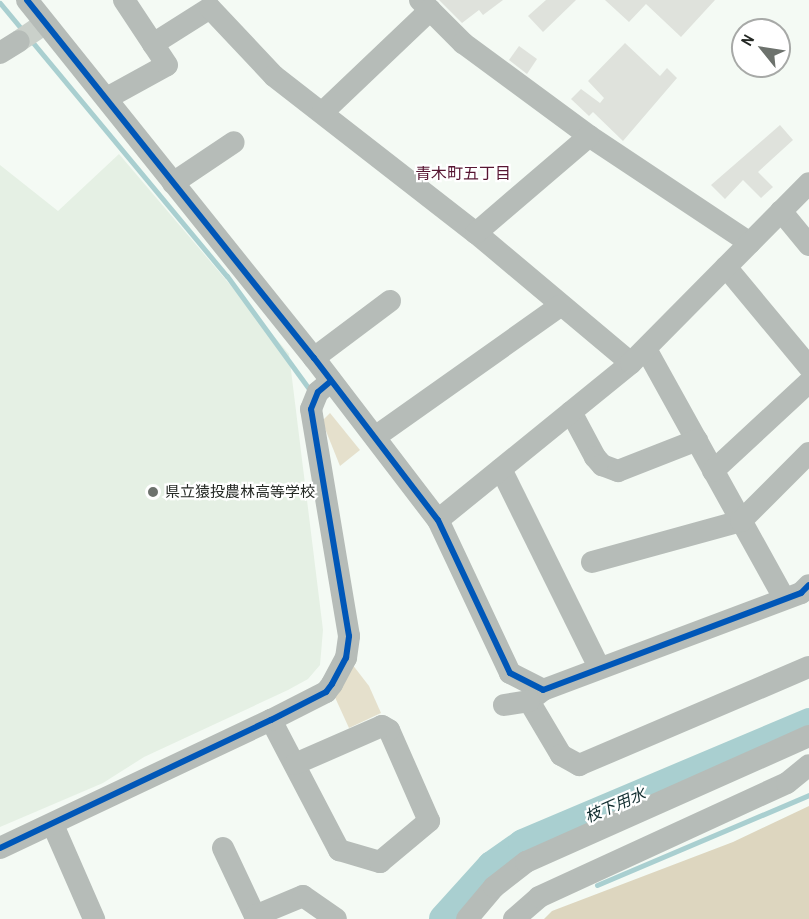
<!DOCTYPE html>
<html>
<head>
<meta charset="utf-8">
<style>
	body { margin:0 }
	#map { position:relative; width:809px; height:919px; overflow:hidden; background:#f4faf4; font-family:"Archivo Narrow","Noto Sans JP",sans-serif }
	div>[style] { position:absolute }
	[style*='--x'] { left:calc(var(--x)*1px); top:calc(var(--y)*1px); width:calc(var(--w)*1px); rotate:calc(var(--a)*1deg) }
	.built>* { inset:0; background:#e5f0e4 }
	.green>* { inset:0; background:#e5e0cc }
	.forest>* { inset:0; background:#ddd6bf }
	.stream>* { height:5px; margin:-2.5px; padding:0 2.5px; transform-origin:2.5px; border-radius:2.5px; background:#a9cfd0 }
	.river>* { height:30px; margin:-15px; padding:0 15px; transform-origin:15px; border-radius:15px; background:#a9cfd0 }
	.building>* { inset:0; background:#dfe2dc }
	.minor-tunnel>* { height:22px; margin-top:-11px; transform-origin:0; background:repeating-linear-gradient(90deg,#cad0ca 0 22px,transparent 0 33px) }
	.minor>* { height:22px; margin:-11px; padding:0 11px; transform-origin:11px; border-radius:11px; background:#b6bcb8 }
	.cycleway>* { height:6px; margin:-3px; padding:0 3px; transform-origin:3px; border-radius:3px; background:#0057b8 }
	.dots>* { width:16px; height:16px; translate:-50% -50%; box-sizing:border-box; border:3px solid #fff; border-radius:50% }
	span { translate:-50% -50%; white-space:nowrap; text-align:center; line-height:1.15; -webkit-text-stroke:4.5px #fff; paint-order:stroke }
	.poi-label { font-size:15px; color:#242824 }
	.left { translate:0 -50%; text-align:left }
	.neighbourhood-label { font-size:16px; color:#571532 }
	.water-label { font-size:16px; color:#122e30; font-style:italic }
	.north { position:absolute; left:731px; top:18px; width:60px; height:60px; box-sizing:border-box; background:#fff; border:2px solid #a7a9a7; border-radius:50%; rotate:300deg; font-size:16px; font-weight:700; line-height:24px; text-align:center; color:#242824 }
	.north::after { content:''; display:block; margin:auto; width:21px; height:27px; background:#6d726d; clip-path:polygon(50% 0,100% 100%,50% 72%,0 100%) }
</style>
</head>
<body>
<div id="map">
	<div class="built">
		<div style="clip-path:polygon(119px 154px,289px 354px,323px 630px,320px 665px,308px 679px,288px 690px,144px 757px,103px 783px,0 827px,0 165px,58px 211px)"></div>
	</div>
	<div class="green">
		<div style="clip-path:polygon(330px 413px,360px 450px,340px 466px,322px 421px)"></div>
		<div style="clip-path:polygon(352px 664px,369px 686px,381px 713px,349px 728px,333px 693px)"></div>
	</div>
	<div class="forest">
		<div style="clip-path:polygon(809px 806px,809px 919px,544px 919px,552px 911px,733px 842px)"></div>
	</div>
	<div class="stream">
		<div style="--x:0;--y:3;--w:355;--a:50.3"></div>
		<div style="--x:227;--y:276;--w:140;--a:54"></div>
		<div style="--x:597;--y:885;--w:230;--a:-23"></div>
	</div>
	<div class="river">
		<div style="--x:444;--y:919;--w:72;--a:-47.8"></div>
		<div style="--x:492;--y:866;--w:38;--a:-35"></div>
		<div style="--x:523;--y:844;--w:311;--a:-22.9"></div>
	</div>
	<div class="building">
		<div style="clip-path:polygon(439px 0,503px 0,483px 15px,479px 10px,462px 23px)"></div>
		<div style="clip-path:polygon(546px 0,576px 0,543px 32px,528px 16px)"></div>
		<div style="clip-path:polygon(605px 0,715px 0,681px 37px,646px 4px,629px 22px)"></div>
		<div style="clip-path:polygon(625px 43px,660px 76px,667px 68px,677px 78px,623px 141px,593px 112px,589px 116px,571px 99px,581px 89px,600px 103px,604px 98px,588px 81px)"></div>
		<div style="clip-path:polygon(519px 46px,537px 59px,527px 74px,509px 60px)"></div>
		<div style="clip-path:polygon(780px 125px,793px 140px,758px 172px,773px 187px,761px 198px,743px 180px,725px 199px,711px 185px)"></div>
	</div>
	<div class="minor-tunnel">
		<div style="--x:19;--y:41;--w:22;--a:-34"></div>
	</div>
	<div class="minor">
		<div style="--x:27;--y:0;--w:459;--a:51.3"></div>
		<div style="--x:314;--y:358;--w:204;--a:52.6"></div>
		<div style="--x:438;--y:520;--w:169;--a:64.8"></div>
		<div style="--x:510;--y:673;--w:37;--a:27"></div>
		<div style="--x:543;--y:690;--w:276;--a:-20.6"></div>
		<div style="--x:801;--y:593;--w:11;--a:-45"></div>
		<div style="--x:420;--y:0;--w:61;--a:45"></div>
		<div style="--x:463;--y:43;--w:157;--a:36.4"></div>
		<div style="--x:589;--y:136;--w:193;--a:33.6"></div>
		<div style="--x:153;--y:44;--w:67;--a:-32.3"></div>
		<div style="--x:210;--y:8;--w:93;--a:46.7"></div>
		<div style="--x:274;--y:76;--w:256;--a:37.9"></div>
		<div style="--x:476;--y:233;--w:202;--a:40"></div>
		<div style="--x:0;--y:53;--w:22;--a:-32"></div>
		<div style="--x:107;--y:98;--w:68;--a:-28.8"></div>
		<div style="--x:167;--y:65;--w:78;--a:-123.5"></div>
		<div style="--x:323;--y:112;--w:148;--a:-43.6"></div>
		<div style="--x:173;--y:183;--w:73;--a:-33.9"></div>
		<div style="--x:781;--y:211;--w:44;--a:50.5"></div>
		<div style="--x:476;--y:233;--w:149;--a:-40.6"></div>
		<div style="--x:726;--y:267;--w:130;--a:50.3"></div>
		<div style="--x:646;--y:349;--w:285;--a:61"></div>
		<div style="--x:314;--y:358;--w:95;--a:-36.9"></div>
		<div style="--x:571;--y:412;--w:51;--a:61.9"></div>
		<div style="--x:595;--y:457;--w:11;--a:49"></div>
		<div style="--x:602;--y:465;--w:17;--a:21"></div>
		<div style="--x:618;--y:471;--w:85;--a:-21.4"></div>
		<div style="--x:375;--y:437;--w:227;--a:-35.3"></div>
		<div style="--x:501;--y:469;--w:221;--a:63.7"></div>
		<div style="--x:713;--y:471;--w:131;--a:-42.8"></div>
		<div style="--x:438;--y:520;--w:249;--a:-39.1"></div>
		<div style="--x:631;--y:363;--w:253;--a:-45.3"></div>
		<div style="--x:592;--y:562;--w:155;--a:-15.4"></div>
		<div style="--x:741;--y:521;--w:96;--a:-45"></div>
		<div style="--x:543;--y:690;--w:18;--a:142"></div>
		<div style="--x:529;--y:701;--w:63;--a:59.3"></div>
		<div style="--x:561;--y:755;--w:21;--a:29"></div>
		<div style="--x:579;--y:765;--w:250;--a:-23.1"></div>
		<div style="--x:504;--y:705;--w:25;--a:-9"></div>
		<div style="--x:271;--y:720;--w:147;--a:62.4"></div>
		<div style="--x:339;--y:850;--w:43;--a:16.3"></div>
		<div style="--x:380;--y:862;--w:64;--a:-39.9"></div>
		<div style="--x:429;--y:821;--w:99;--a:-113.7"></div>
		<div style="--x:389;--y:730;--w:8;--a:-150"></div>
		<div style="--x:382;--y:726;--w:95;--a:156.4"></div>
		<div style="--x:53;--y:825;--w:103;--a:66.4"></div>
		<div style="--x:0;--y:848;--w:300;--a:-25.3"></div>
		<div style="--x:271;--y:720;--w:62;--a:-27"></div>
		<div style="--x:326;--y:692;--w:10;--a:-53"></div>
		<div style="--x:332;--y:684;--w:30;--a:-62"></div>
		<div style="--x:346;--y:658;--w:22;--a:-82"></div>
		<div style="--x:349;--y:636;--w:230;--a:-99.5"></div>
		<div style="--x:311;--y:409;--w:18;--a:-68"></div>
		<div style="--x:318;--y:392;--w:17;--a:-40"></div>
		<div style="--x:223;--y:848;--w:75;--a:64.8"></div>
		<div style="--x:255;--y:916;--w:52;--a:-22.6"></div>
		<div style="--x:303;--y:896;--w:40;--a:34.9"></div>
		<div style="--x:467;--y:919;--w:42;--a:-49.8"></div>
		<div style="--x:494;--y:887;--w:41;--a:-38"></div>
		<div style="--x:526;--y:862;--w:310;--a:-24"></div>
		<div style="--x:514;--y:919;--w:33;--a:-41"></div>
		<div style="--x:539;--y:897;--w:273;--a:-24.7"></div>
		<div style="--x:787;--y:783;--w:28;--a:-39"></div>
	</div>
	<div class="cycleway">
		<div style="--x:27;--y:0;--w:459;--a:51.3"></div>
		<div style="--x:314;--y:358;--w:204;--a:52.6"></div>
		<div style="--x:438;--y:520;--w:169;--a:64.8"></div>
		<div style="--x:510;--y:673;--w:37;--a:27"></div>
		<div style="--x:543;--y:690;--w:276;--a:-20.6"></div>
		<div style="--x:801;--y:593;--w:11;--a:-45"></div>
		<div style="--x:0;--y:848;--w:300;--a:-25.3"></div>
		<div style="--x:271;--y:720;--w:62;--a:-27"></div>
		<div style="--x:326;--y:692;--w:10;--a:-53"></div>
		<div style="--x:332;--y:684;--w:30;--a:-62"></div>
		<div style="--x:346;--y:658;--w:22;--a:-82"></div>
		<div style="--x:349;--y:636;--w:230;--a:-99.5"></div>
		<div style="--x:311;--y:409;--w:18;--a:-68"></div>
		<div style="--x:318;--y:392;--w:17;--a:-40"></div>
	</div>
	<div class="dots">
		<div style="left:153px;top:492px;background:#6d726d"></div>
	</div>
	<div class="poi-label">
		<span class="left" style="left:165px;top:492px">県立猿投農林高等学校</span>
	</div>
	<div class="neighbourhood-label">
		<span style="left:463px;top:173px">青木町五丁目</span>
	</div>
	<div class="water-label">
		<span style="left:615px;top:805px;rotate:-23deg">枝下用水</span>
	</div>
	<div class="north">N</div>
</div>
</body>
</html>
